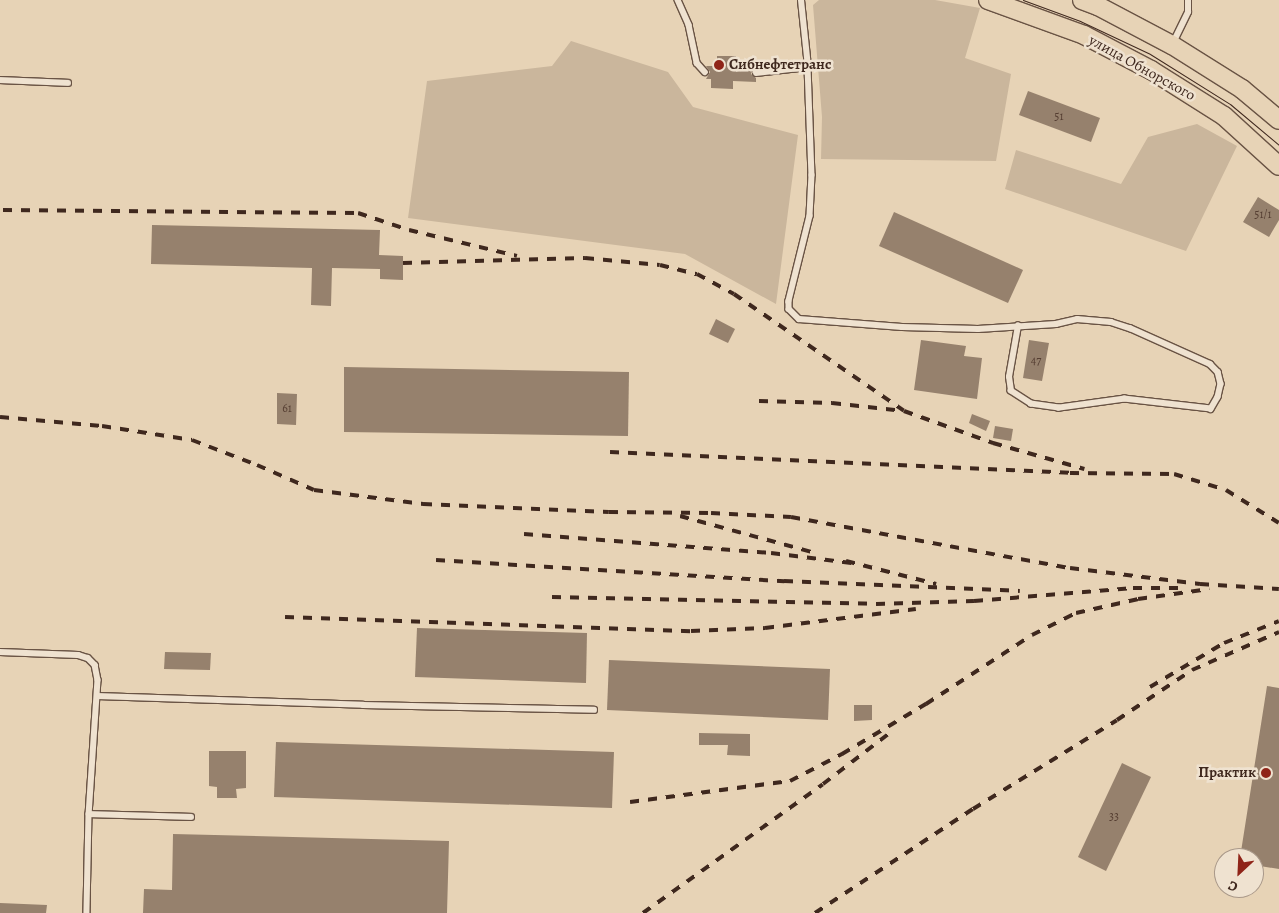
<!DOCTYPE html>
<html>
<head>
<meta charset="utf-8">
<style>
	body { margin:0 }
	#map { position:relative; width:1279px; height:913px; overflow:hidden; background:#e7d3b6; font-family:Alegreya,serif }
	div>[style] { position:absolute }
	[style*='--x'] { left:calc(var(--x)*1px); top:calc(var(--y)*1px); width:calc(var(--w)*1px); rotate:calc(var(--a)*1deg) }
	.green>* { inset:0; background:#cab69c }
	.building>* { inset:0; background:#96816d }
	.roads { filter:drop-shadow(1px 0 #695344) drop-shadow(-1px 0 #695344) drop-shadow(0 1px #695344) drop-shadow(0 -1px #695344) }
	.service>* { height:5.5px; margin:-2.75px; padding:0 2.75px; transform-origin:2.75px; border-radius:2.75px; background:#efe2d0 }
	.primary>* { height:18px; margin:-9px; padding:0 9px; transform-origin:9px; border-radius:9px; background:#e7d3b6 }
	.tram>* { height:1px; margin:-0.5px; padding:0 0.5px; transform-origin:0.5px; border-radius:0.5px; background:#3f281e }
	.rail>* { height:4px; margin-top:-2px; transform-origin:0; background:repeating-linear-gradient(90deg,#3f281e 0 9px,transparent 0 18px) }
	.dots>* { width:14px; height:14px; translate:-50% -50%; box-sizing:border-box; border:2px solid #efe2d0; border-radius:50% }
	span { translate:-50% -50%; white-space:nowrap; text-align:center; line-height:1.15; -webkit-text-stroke:5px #efe2d0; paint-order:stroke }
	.number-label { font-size:12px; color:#553e32 }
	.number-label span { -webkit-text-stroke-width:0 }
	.poi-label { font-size:15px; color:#3f281e; font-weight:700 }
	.left { translate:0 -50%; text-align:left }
	.right { translate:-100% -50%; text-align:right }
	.street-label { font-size:15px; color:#3f281e }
	.north { position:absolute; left:1214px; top:848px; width:50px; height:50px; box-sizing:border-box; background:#efe2d0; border:1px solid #a99889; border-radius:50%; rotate:205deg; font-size:14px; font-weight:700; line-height:20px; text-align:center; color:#3f281e }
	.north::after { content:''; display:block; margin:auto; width:18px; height:22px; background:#8f2418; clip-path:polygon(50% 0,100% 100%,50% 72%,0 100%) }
</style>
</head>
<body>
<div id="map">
	<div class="green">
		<div style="clip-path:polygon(819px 0,935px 0,980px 8px,965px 58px,1011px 74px,996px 161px,821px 159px,822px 117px,813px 5px)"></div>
		<div style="clip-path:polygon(571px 41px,668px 72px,693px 107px,798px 135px,776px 304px,685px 254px,408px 218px,427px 81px,552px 66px)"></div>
		<div style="clip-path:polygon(1197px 124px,1237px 146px,1186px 251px,1005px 189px,1016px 150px,1121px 184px,1148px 137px)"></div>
	</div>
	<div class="building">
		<div style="clip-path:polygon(717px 56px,736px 56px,735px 69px,753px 69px,751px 74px,756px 78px,756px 82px,733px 81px,733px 89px,711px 88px,711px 79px,706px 79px,710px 72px,706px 66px,717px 66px)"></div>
		<div style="clip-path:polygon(1028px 91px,1100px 118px,1091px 142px,1019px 115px)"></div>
		<div style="clip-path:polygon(1258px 197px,1279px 210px,1279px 220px,1269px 237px,1243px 222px)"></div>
		<div style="clip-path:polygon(894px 212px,1023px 270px,1008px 303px,879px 246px)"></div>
		<div style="clip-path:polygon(152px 225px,380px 230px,379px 255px,403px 256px,403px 280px,380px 279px,380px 269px,332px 268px,331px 306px,311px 305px,312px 268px,151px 264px)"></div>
		<div style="clip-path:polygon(716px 319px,735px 329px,728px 343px,709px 334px)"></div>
		<div style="clip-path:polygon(921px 340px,966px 346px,964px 356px,982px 358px,977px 399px,914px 390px)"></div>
		<div style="clip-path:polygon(1029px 340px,1049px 343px,1042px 381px,1023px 378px)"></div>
		<div style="clip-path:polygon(344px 367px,629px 372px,628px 436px,344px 432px)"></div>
		<div style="clip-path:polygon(277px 393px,297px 394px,296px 425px,277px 424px)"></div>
		<div style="clip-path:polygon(972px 414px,990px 421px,986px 431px,969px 423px)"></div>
		<div style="clip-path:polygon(995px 426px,1013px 429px,1011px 441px,993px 438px)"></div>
		<div style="clip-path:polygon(417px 628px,587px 633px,586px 683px,415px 677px)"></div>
		<div style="clip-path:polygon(165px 652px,211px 653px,210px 670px,164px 669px)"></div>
		<div style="clip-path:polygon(609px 660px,830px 669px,828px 720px,607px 710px)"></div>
		<div style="clip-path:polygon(1267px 686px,1279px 688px,1279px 869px,1254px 865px,1254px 858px,1240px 858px)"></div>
		<div style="clip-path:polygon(854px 705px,872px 705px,872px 720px,854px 721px)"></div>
		<div style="clip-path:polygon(699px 733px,750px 734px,750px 756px,727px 755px,728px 745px,699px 745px)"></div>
		<div style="clip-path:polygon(276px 742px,614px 752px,612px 808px,274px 797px)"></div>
		<div style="clip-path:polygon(209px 751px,246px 751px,246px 788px,236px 789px,237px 798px,217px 798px,217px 787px,209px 786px)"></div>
		<div style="clip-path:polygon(1122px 763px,1151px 777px,1106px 871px,1078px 857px)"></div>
		<div style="clip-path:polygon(173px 834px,449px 841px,447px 913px,143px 913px,144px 889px,172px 890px)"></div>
		<div style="clip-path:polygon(0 903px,47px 905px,46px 913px,0 913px)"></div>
	</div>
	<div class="roads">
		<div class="service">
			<div style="--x:678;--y:0;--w:27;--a:66"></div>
			<div style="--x:689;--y:25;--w:39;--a:78"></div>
			<div style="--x:697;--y:63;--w:12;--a:48"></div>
			<div style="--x:1173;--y:43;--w:34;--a:-64"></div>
			<div style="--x:1188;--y:12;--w:12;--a:-90"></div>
			<div style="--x:808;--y:67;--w:108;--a:87.9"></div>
			<div style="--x:812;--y:175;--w:41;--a:92.8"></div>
			<div style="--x:810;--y:216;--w:88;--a:103.9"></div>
			<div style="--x:789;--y:301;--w:8;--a:90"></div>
			<div style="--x:789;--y:309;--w:14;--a:45"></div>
			<div style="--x:799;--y:319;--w:103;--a:4.4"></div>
			<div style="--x:902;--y:327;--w:76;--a:1.5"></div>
			<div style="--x:978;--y:329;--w:78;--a:-3.7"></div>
			<div style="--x:1056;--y:324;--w:22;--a:-13"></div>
			<div style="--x:1077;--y:319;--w:34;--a:5"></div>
			<div style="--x:1111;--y:322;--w:20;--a:18"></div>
			<div style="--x:1130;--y:328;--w:88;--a:24.2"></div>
			<div style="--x:1210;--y:364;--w:11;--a:45"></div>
			<div style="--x:1218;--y:372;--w:12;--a:76"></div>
			<div style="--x:1221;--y:384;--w:13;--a:103"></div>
			<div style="--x:1218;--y:397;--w:14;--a:120"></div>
			<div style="--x:1211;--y:409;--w:87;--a:-173.4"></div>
			<div style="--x:1125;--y:399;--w:67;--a:172.2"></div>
			<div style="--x:1059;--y:408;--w:28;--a:-172"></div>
			<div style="--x:1031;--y:404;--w:24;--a:-147"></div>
			<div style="--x:1011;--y:391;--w:14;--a:-98"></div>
			<div style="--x:1009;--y:377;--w:52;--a:-80"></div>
			<div style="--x:756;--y:73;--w:52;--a:-6.6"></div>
			<div style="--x:808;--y:67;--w:67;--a:-96"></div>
			<div style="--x:0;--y:80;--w:68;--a:2.5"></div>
			<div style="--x:0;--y:652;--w:78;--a:2.2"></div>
			<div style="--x:78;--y:655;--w:10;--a:17"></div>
			<div style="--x:88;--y:658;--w:10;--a:45"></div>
			<div style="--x:95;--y:665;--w:15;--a:79"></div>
			<div style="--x:98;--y:680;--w:134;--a:93.8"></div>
			<div style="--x:89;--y:814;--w:99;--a:91.2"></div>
			<div style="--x:97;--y:696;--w:266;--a:1.9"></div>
			<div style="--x:363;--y:705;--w:231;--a:1.2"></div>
			<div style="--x:89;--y:814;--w:102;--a:1.7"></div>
		</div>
		<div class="primary">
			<div style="--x:988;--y:0;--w:102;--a:20"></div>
			<div style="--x:1084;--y:35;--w:76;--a:27.6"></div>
			<div style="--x:1151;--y:70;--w:86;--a:32.2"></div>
			<div style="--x:1224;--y:116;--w:74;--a:42.3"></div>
			<div style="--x:1082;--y:0;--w:17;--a:21"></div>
			<div style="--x:1098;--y:6;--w:84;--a:27.8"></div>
			<div style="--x:1172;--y:45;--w:83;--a:32.2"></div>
			<div style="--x:1242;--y:89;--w:48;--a:40"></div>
		</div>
	</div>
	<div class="tram">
		<div style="--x:1023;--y:0;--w:61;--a:20.2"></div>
		<div style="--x:1080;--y:21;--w:77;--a:25.2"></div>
		<div style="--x:1150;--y:54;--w:94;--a:32"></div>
		<div style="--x:1230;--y:104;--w:64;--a:39.9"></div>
	</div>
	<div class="rail">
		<div style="--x:3;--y:210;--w:355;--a:0.5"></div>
		<div style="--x:358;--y:213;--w:54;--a:18.4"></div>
		<div style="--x:409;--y:230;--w:111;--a:13.5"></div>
		<div style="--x:403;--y:263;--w:182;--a:-1.6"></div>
		<div style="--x:585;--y:258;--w:75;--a:5.3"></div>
		<div style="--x:660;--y:265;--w:38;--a:14"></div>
		<div style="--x:697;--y:274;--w:42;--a:28.4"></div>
		<div style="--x:734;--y:294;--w:206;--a:34.5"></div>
		<div style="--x:759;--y:401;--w:73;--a:1.6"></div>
		<div style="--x:832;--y:403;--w:72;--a:6.3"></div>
		<div style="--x:904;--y:411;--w:95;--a:19.8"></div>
		<div style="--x:993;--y:443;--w:95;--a:15.9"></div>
		<div style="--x:0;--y:417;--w:102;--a:5"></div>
		<div style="--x:102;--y:426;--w:91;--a:8.8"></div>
		<div style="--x:192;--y:440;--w:70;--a:21"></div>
		<div style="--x:257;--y:465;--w:62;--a:23.7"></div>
		<div style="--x:314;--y:490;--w:110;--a:7.3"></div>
		<div style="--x:423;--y:504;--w:186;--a:2.5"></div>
		<div style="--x:609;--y:512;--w:102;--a:0.6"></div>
		<div style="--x:711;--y:513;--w:80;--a:2.9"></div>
		<div style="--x:791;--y:517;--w:284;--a:10.4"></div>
		<div style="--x:1070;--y:568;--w:131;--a:7"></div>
		<div style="--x:1200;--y:584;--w:79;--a:3.6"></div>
		<div style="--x:610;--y:452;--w:460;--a:2.6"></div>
		<div style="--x:1070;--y:473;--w:104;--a:0.6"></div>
		<div style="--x:1174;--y:474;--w:54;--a:17.1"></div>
		<div style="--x:1226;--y:490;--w:62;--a:31.9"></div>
		<div style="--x:680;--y:516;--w:137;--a:15.3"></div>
		<div style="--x:524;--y:534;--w:248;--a:4.4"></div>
		<div style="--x:771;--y:553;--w:81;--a:7.1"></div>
		<div style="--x:436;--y:560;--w:349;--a:3.5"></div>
		<div style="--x:784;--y:581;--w:236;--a:2.4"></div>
		<div style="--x:846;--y:561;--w:93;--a:14.3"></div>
		<div style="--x:552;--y:597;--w:324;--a:1.2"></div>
		<div style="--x:876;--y:604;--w:98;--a:-1.8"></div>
		<div style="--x:974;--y:601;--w:160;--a:-4.7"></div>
		<div style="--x:1133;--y:588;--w:52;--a:0"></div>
		<div style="--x:285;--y:617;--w:406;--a:2"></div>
		<div style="--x:691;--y:631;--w:74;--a:-2.3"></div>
		<div style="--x:765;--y:628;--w:152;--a:-7.2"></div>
		<div style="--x:1150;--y:687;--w:86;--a:-30.7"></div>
		<div style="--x:1224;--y:643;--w:59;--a:-21.8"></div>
		<div style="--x:630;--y:802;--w:161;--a:-7.5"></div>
		<div style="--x:790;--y:781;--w:59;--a:-27.4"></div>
		<div style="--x:842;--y:754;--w:98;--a:-30.8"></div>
		<div style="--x:926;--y:704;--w:126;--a:-33.1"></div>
		<div style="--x:1032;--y:635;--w:49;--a:-26.6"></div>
		<div style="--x:1076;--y:613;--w:64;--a:-12.7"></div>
		<div style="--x:1138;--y:599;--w:72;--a:-8"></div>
		<div style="--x:643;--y:913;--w:221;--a:-35.6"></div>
		<div style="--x:823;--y:784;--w:86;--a:-37.4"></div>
		<div style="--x:815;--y:913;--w:189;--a:-33.4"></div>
		<div style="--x:973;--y:809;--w:169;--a:-31.7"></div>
		<div style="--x:1117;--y:720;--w:90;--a:-33.7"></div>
		<div style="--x:1192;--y:670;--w:95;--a:-23.6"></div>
	</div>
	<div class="dots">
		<div style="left:719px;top:65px;background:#8f2418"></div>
		<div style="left:1266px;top:773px;background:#8f2418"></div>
	</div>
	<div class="number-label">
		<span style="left:1059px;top:117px">51</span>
		<span style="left:1263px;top:215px">51/1</span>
		<span style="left:1036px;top:361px">47</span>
		<span style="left:287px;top:409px">61</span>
		<span style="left:1114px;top:817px">33</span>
	</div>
	<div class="poi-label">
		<span class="left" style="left:729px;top:65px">Сибнефтетранс</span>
		<span class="right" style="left:1256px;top:773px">Практик</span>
	</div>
	<div class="street-label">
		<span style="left:1142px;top:68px;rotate:29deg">улица Обнорского</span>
	</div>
	<div class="north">С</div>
</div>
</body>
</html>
